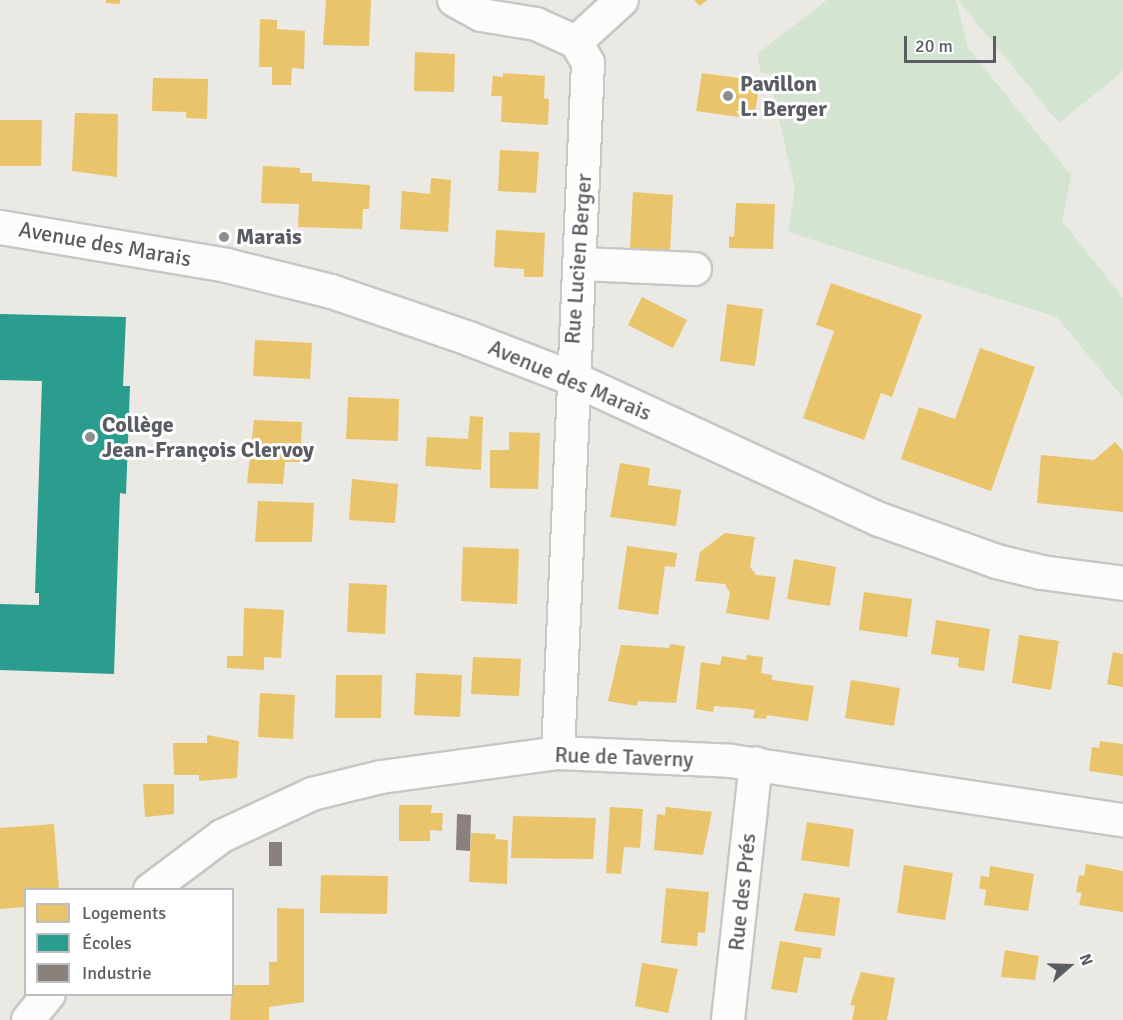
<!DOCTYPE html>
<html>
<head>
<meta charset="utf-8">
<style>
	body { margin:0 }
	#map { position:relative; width:1123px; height:1020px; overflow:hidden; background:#eae9e4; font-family:Signika,sans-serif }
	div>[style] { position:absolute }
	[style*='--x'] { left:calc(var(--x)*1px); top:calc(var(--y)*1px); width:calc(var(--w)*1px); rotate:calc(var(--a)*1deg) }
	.green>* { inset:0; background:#d3e5d0 }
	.homes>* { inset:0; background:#e9c46a }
	.schools>* { inset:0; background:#2a9d8f }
	.industry>* { inset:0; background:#8a817c }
	.roads { filter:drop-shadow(2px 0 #c6c7c6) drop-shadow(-2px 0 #c6c7c6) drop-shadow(0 2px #c6c7c6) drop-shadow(0 -2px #c6c7c6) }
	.minor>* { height:32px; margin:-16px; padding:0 16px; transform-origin:16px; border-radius:16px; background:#fcfcfb }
	.tertiary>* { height:33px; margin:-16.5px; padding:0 16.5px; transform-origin:16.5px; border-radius:16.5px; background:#fcfcfb }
	.dots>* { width:16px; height:16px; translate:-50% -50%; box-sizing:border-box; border:3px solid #fff; border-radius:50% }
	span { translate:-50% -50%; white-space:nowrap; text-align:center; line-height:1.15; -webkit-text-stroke:6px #fff; paint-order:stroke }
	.poi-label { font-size:22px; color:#5a5d61; font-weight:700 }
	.left { translate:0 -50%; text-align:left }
	.street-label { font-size:22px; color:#5a5d61 }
	.legend { position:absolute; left:24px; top:888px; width:210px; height:108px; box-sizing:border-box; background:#fff; border:2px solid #bdbec0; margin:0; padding:8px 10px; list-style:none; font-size:18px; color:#5a5d61 }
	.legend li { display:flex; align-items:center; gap:12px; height:30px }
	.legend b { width:30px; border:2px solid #bdbec0 }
	.north { position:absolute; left:1039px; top:936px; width:60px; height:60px; -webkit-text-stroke:4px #fff; paint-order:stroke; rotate:70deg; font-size:16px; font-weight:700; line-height:24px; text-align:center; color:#5a5d61 }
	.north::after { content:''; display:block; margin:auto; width:21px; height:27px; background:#5a5d61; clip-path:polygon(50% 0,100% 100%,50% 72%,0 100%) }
	.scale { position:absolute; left:904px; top:36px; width:92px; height:27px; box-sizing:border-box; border:3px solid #5a5d61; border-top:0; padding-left:8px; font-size:18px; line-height:21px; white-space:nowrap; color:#5a5d61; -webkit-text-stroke:4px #fff; paint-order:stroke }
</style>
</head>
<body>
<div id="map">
	<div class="green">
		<div style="clip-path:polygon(827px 0,956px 0,968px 48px,1071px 175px,1062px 221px,1123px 298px,1123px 398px,1057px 317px,788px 232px,795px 188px,773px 94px,776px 75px,761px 73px,757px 54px)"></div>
		<div style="clip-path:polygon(958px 0,1123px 0,1123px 71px,1059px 123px)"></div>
	</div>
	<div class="homes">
		<div style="clip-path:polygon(106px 0,120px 0,120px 4px,106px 3px)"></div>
		<div style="clip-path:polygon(326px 0,371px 0,369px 46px,323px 45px)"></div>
		<div style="clip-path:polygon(694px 0,707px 0,700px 6px)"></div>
		<div style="clip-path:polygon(260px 19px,277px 20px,277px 29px,305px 31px,304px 69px,292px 68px,291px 85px,272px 85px,272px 67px,259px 67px)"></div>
		<div style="clip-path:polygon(415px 52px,455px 54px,454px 92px,414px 91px)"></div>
		<div style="clip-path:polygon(503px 73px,545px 76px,544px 98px,549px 99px,548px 125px,501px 122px,502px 96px,491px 96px,493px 76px,503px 77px)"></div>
		<div style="clip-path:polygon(702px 73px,760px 81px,754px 119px,696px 111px)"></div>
		<div style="clip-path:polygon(153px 78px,208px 79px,207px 119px,186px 118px,186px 112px,152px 111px)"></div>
		<div style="clip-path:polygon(75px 113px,118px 114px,117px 177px,72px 171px)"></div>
		<div style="clip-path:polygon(0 120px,42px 120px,41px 166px,0 166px)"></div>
		<div style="clip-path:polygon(500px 150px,539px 152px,536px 193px,498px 191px)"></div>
		<div style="clip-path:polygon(263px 166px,300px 168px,300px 173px,312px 173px,312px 181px,370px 185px,369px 209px,363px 209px,362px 229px,298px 227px,299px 204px,261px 203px)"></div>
		<div style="clip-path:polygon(431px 178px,451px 180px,448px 232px,400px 229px,402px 191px,430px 194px)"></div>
		<div style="clip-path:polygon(633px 192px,673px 195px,670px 251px,630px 248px)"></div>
		<div style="clip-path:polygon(736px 203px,775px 204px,773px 249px,729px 248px,729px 236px,734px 237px)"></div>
		<div style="clip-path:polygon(496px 230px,545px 233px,543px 277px,524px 277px,524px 269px,494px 267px)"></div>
		<div style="clip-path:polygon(831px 283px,922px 315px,892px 397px,881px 393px,864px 440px,803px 418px,834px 331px,816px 325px)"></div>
		<div style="clip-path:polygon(642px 297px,687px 320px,673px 348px,628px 325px)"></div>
		<div style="clip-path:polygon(727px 304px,763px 309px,755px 366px,720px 361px)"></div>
		<div style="clip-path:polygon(255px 340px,312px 343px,310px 379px,253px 376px)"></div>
		<div style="clip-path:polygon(980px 348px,1035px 367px,991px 491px,901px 459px,919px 407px,955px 419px)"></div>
		<div style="clip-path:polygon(348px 397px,399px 399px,398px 441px,346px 439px)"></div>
		<div style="clip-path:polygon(470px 416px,483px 417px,481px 470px,425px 466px,427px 437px,468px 439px)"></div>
		<div style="clip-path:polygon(254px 420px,302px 422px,300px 462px,285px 462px,283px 484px,247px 483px)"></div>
		<div style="clip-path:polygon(509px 432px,540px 433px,538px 489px,490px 488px,490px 450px,509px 450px)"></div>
		<div style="clip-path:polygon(1115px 442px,1123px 451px,1123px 512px,1037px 503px,1041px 455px,1094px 460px)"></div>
		<div style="clip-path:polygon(620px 463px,650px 468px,648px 485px,681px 490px,676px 526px,610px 517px)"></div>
		<div style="clip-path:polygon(352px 479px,398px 484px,395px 523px,349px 520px)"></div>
		<div style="clip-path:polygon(258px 501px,314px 503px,312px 542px,255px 542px)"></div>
		<div style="clip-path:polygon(725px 533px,755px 537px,750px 567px,756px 575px,776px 577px,769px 620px,726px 613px,730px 593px,725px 584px,695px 581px,700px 552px)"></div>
		<div style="clip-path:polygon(627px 546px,677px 553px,675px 567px,665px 566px,658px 615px,618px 609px)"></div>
		<div style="clip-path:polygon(463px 547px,519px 549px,517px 604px,461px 601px)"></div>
		<div style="clip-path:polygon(794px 559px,836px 567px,830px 606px,787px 599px)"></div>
		<div style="clip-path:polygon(349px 583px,387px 585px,385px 634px,347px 632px)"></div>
		<div style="clip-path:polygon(864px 592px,912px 599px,907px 637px,859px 630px)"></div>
		<div style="clip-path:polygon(244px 608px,284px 610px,281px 658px,264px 657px,264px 670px,227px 668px,227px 656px,243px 656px)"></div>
		<div style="clip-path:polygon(936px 620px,990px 629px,984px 671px,958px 667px,959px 658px,931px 654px)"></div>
		<div style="clip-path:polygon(1019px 635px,1059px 641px,1051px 690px,1012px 683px)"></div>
		<div style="clip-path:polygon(670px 644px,685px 646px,676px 703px,638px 701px,637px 706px,608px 701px,621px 645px,669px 648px)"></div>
		<div style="clip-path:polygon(1113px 652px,1123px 654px,1123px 687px,1107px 684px)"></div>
		<div style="clip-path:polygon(747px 655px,763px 657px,761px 673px,772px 675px,772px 680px,814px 686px,808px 721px,767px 715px,766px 719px,753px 718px,755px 710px,739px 708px,714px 706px,713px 712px,696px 709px,701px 662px,720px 665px,722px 656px,746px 660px)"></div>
		<div style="clip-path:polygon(473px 657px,521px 659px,519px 696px,471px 694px)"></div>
		<div style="clip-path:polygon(416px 673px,462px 675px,460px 717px,414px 715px)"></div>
		<div style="clip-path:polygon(336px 675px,382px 675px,381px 718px,335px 718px)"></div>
		<div style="clip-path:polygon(851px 680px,900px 688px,894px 726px,845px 718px)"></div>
		<div style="clip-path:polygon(260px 693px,295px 695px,293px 739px,258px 737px)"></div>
		<div style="clip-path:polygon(207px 735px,239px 741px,237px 778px,199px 781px,199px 775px,174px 775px,173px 743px,207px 743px)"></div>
		<div style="clip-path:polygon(1100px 741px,1123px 744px,1123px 776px,1089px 771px,1092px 747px,1099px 748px)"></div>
		<div style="clip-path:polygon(143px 784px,174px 784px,174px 814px,145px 817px)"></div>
		<div style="clip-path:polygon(399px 805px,432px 805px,431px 813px,443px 813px,442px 831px,430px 830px,430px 841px,399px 841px)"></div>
		<div style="clip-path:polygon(610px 807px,643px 809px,640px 848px,624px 847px,621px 874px,606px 873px)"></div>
		<div style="clip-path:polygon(666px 807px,712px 812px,703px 855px,654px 850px,657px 814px,665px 815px)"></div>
		<div style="clip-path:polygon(513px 816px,596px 818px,593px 859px,511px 858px)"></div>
		<div style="clip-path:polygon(807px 822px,854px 829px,849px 867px,801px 860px)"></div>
		<div style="clip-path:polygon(54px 824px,59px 890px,26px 890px,26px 907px,0 909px,0 828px)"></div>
		<div style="clip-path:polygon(471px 833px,496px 834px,495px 839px,508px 840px,507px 884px,469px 882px)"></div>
		<div style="clip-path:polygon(1086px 864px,1123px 871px,1123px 912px,1079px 905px,1082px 893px,1076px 892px,1079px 875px,1084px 876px)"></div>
		<div style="clip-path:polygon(904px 865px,953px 873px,945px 920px,897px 913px)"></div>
		<div style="clip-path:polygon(990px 866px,1034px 874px,1028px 911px,984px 905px,986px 890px,979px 888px,981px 876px,989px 877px)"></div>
		<div style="clip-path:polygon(321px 875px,388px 876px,387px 914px,320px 913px)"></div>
		<div style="clip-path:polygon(666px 888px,709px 892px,705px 933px,698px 932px,697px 946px,661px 943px)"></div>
		<div style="clip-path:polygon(804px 893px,840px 898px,835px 936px,794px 931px)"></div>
		<div style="clip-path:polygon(277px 908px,304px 909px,304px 1002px,269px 1007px,269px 1020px,230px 1020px,232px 985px,269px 985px,269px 962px,277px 962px)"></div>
		<div style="clip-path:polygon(780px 941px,822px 948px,820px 959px,804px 957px,797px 993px,771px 989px)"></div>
		<div style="clip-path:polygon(1005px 950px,1039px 956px,1035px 980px,1001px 977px)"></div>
		<div style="clip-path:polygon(642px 963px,678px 969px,668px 1013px,635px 1006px)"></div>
		<div style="clip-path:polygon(861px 972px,895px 978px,887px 1020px,852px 1020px,855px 1006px,850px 1005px)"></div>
	</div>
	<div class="schools">
		<div style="clip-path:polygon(0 314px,126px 317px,123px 386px,130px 386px,126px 494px,120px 493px,114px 674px,0 670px,0 604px,39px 605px,39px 593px,35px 593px,42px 381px,0 380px)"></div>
	</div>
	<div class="industry">
		<div style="clip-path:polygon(457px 814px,471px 815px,470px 851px,456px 850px)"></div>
		<div style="clip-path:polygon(269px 842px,282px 842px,282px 866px,269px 866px)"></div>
	</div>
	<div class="roads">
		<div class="minor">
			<div style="--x:454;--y:0;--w:31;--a:29"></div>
			<div style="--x:481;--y:15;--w:56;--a:9.3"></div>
			<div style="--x:536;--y:24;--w:44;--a:24.2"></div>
			<div style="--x:576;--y:42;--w:24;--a:60"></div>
			<div style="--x:588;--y:63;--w:691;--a:92.49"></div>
			<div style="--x:576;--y:42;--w:62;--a:-42.4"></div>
			<div style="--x:581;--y:264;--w:114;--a:2.5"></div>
			<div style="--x:150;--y:890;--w:90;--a:-36.9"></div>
			<div style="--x:222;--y:836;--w:99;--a:-25"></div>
			<div style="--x:312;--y:794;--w:71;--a:-13.8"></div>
			<div style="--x:381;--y:777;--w:179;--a:-7.7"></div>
			<div style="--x:558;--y:753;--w:173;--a:2.6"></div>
			<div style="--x:731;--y:761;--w:396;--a:8.6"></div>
			<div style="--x:28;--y:1020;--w:33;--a:-51"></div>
			<div style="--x:728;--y:1020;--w:258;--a:-83.8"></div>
		</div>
		<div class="tertiary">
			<div style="--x:0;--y:227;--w:229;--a:9.5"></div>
			<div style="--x:226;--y:265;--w:108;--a:13.9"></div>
			<div style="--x:331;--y:291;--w:145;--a:18.9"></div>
			<div style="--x:468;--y:338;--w:111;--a:21"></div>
			<div style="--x:572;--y:378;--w:338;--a:24.7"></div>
			<div style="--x:879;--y:519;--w:124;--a:19.7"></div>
			<div style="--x:996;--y:561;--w:46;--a:13.7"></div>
			<div style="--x:1041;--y:572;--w:83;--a:7.6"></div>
		</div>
	</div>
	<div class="dots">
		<div style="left:728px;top:96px;background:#8c8e8f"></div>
		<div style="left:224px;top:237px;background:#8c8e8f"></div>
		<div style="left:90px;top:437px;background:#8c8e8f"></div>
	</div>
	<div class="poi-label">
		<span class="left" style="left:740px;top:96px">Pavillon<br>L. Berger</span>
		<span class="left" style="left:236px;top:237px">Marais</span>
		<span class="left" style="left:102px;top:437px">Collège<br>Jean-François Clervoy</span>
	</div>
	<div class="street-label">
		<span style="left:105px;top:244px;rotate:10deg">Avenue des Marais</span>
		<span style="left:578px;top:259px;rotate:-86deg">Rue Lucien Berger</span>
		<span style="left:570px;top:380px;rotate:23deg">Avenue des Marais</span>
		<span style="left:624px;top:757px;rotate:2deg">Rue de Taverny</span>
		<span style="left:742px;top:892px;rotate:-84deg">Rue des Prés</span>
	</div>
	<ul class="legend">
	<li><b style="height:16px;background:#e9c46a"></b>Logements</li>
	<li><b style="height:16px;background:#2a9d8f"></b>Écoles</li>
	<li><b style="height:16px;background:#8a817c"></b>Industrie</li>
	</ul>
	<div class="north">N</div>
	<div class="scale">20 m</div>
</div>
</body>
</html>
